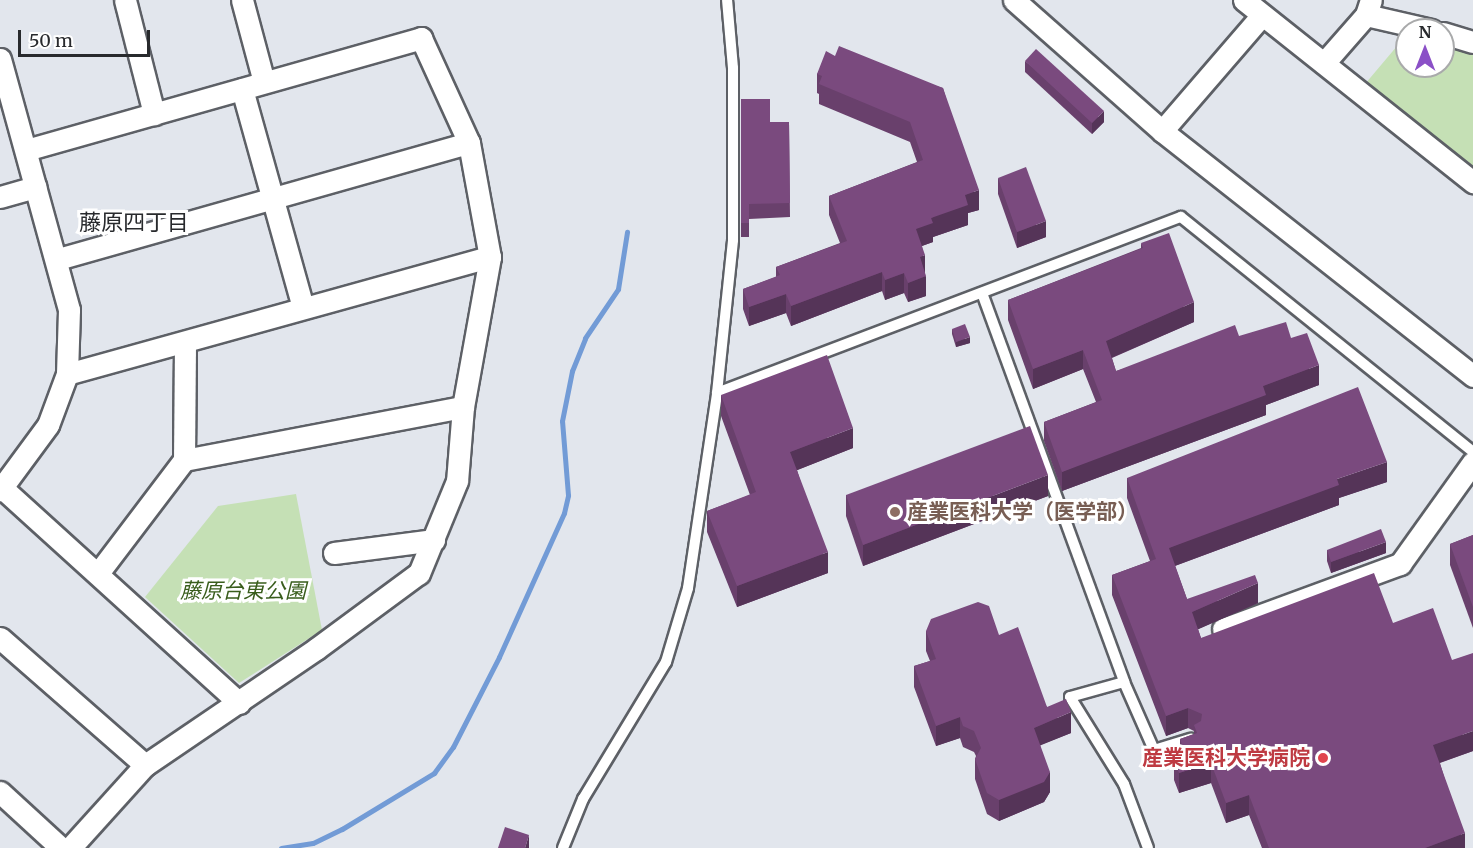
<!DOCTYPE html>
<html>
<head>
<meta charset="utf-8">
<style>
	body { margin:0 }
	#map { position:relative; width:1473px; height:848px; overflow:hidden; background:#e2e6ed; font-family:Merriweather,"Noto Sans JP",serif }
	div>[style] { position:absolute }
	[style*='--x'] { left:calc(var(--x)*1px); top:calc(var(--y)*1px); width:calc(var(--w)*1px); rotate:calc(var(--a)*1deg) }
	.green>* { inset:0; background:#c5e0b5 }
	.stream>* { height:5px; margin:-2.5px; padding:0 2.5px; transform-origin:2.5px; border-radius:2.5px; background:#729bd6 }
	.roads { filter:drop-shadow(2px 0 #5d6066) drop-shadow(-2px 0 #5d6066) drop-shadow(0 2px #5d6066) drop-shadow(0 -2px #5d6066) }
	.service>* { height:10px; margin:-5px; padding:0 5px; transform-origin:5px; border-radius:5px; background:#fff }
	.minor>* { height:21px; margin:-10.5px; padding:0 10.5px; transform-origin:10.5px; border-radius:10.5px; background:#fff }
	.wall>* { inset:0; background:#69406c }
	.shaded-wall>* { inset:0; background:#553458 }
	.building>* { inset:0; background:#7a4a7e }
	.dots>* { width:16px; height:16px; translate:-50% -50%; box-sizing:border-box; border:3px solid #fff; border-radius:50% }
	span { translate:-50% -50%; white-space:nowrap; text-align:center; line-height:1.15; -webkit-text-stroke:6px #fff; paint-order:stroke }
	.education-label { font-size:21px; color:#785e54; font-weight:700 }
	.left { translate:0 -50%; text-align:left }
	.park-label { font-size:21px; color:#395d1c; font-style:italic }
	.health-label { font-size:21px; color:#be3a42; font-weight:700 }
	.right { translate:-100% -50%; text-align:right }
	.neighbourhood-label { font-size:22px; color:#282a2d }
	.north { position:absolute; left:1395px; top:18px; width:60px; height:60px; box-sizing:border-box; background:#fff; border:2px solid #a9aaab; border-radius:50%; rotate:0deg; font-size:16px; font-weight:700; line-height:24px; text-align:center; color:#282a2d }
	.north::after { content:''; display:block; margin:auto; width:21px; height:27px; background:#8b50c7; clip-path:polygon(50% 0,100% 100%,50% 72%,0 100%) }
	.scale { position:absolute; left:18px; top:30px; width:132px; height:27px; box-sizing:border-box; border:3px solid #282a2d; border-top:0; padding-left:8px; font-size:18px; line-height:21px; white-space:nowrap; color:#282a2d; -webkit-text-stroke:4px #fff; paint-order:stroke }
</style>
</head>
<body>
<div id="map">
	<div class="green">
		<div style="clip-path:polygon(1403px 39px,1407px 39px,1407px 66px,1443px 66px,1443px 42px,1473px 51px,1473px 171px,1365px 84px)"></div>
		<div style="clip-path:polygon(296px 494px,322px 630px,239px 683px,145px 597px,218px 506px)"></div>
	</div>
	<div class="stream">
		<div style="--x:281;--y:848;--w:32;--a:-9"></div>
		<div style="--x:313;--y:843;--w:32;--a:-26"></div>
		<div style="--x:342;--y:829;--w:108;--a:-31.3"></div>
		<div style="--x:434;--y:773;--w:32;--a:-54"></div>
		<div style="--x:453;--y:747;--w:101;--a:-62.9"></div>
		<div style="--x:499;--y:657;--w:158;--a:-65.7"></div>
		<div style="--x:564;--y:513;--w:18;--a:-77"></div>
		<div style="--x:568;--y:495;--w:74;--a:-94.6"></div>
		<div style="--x:562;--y:421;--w:51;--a:-78.7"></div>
		<div style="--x:572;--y:371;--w:35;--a:-68"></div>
		<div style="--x:585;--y:338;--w:59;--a:-56"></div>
		<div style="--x:618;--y:289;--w:58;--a:-81"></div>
	</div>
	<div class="roads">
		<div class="service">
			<div style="--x:982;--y:293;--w:414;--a:69.9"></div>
			<div style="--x:1124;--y:682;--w:74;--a:66.2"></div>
			<div style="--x:1154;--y:750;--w:39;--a:-17"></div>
			<div style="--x:717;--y:393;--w:496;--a:-20.8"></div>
			<div style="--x:1181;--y:217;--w:375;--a:38.8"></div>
			<div style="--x:1124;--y:682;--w:56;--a:164.5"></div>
			<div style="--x:1070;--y:697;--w:102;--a:58.2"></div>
			<div style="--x:1124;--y:784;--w:68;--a:69.4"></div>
			<div style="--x:563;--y:848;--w:53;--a:-67.8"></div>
			<div style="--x:583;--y:799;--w:160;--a:-58.8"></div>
			<div style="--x:666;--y:662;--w:77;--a:-73.4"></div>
			<div style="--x:688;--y:588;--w:197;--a:-81.5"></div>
			<div style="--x:717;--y:393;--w:154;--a:-84"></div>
			<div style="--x:733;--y:240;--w:172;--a:-90"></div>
			<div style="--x:733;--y:68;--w:68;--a:-95"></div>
		</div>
		<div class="minor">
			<div style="--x:125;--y:0;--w:118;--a:75.7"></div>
			<div style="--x:242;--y:0;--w:85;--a:75"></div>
			<div style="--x:1014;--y:0;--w:198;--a:41.5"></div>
			<div style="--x:1162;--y:131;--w:396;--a:38.2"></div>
			<div style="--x:1244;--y:0;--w:293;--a:38.5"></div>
			<div style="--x:1366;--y:15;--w:67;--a:13"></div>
			<div style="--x:1443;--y:33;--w:31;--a:17"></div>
			<div style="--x:0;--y:59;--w:260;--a:74.6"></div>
			<div style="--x:69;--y:310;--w:64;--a:91.8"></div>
			<div style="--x:67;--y:374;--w:54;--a:110.4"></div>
			<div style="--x:48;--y:425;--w:81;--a:126.4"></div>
			<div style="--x:1324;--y:63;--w:64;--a:-48.8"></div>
			<div style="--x:1366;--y:15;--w:16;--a:-72"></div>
			<div style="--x:242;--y:89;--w:226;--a:74.4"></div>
			<div style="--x:1162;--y:131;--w:153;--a:-49.2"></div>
			<div style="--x:26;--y:150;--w:411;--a:-15.8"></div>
			<div style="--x:421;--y:38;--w:115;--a:65.4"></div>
			<div style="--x:469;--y:143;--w:116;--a:79.6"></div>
			<div style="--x:490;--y:257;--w:152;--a:100.2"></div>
			<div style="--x:463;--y:407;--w:74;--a:94.6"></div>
			<div style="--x:457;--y:481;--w:100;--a:112.4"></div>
			<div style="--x:419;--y:573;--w:128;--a:143.6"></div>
			<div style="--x:316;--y:649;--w:207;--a:145.8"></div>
			<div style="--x:145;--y:765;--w:112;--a:132.1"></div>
			<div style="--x:0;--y:197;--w:37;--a:-16"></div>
			<div style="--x:58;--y:259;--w:427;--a:-15.8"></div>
			<div style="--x:67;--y:374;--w:439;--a:-15.5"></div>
			<div style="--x:184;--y:460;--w:284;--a:-10.8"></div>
			<div style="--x:0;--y:486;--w:323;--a:42.2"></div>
			<div style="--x:334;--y:553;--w:101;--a:-7.4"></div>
			<div style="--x:99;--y:572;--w:141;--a:-52.8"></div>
			<div style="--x:184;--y:460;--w:117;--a:-89.5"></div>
			<div style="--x:1223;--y:629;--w:189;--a:-20.2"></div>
			<div style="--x:1400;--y:564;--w:125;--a:-54.4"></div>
			<div style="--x:0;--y:638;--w:193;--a:41.2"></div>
			<div style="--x:0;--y:792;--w:83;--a:42.6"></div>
		</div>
	</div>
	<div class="wall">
		<div style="clip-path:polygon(835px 56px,943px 88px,979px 210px,968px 213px,968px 225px,933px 237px,933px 242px,922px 246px,925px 273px,926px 296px,908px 302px,904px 293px,885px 300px,882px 291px,791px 326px,786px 313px,749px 326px,743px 309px,743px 289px,776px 277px,776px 267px,840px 243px,829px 215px,829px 196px,917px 162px,910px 142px,819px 104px,819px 94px,817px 93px,817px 74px)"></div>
		<div style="clip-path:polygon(1025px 61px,1104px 122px,1092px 134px,1025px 72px)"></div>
		<div style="clip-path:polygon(741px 99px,770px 122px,789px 122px,790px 217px,749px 219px,749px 237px,741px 237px)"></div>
		<div style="clip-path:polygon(998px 178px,1046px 237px,1017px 248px,998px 194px)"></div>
		<div style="clip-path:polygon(1141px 243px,1194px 322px,1112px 358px,1116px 371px,1239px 336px,1291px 338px,1319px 385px,1266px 405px,1266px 415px,1062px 491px,1044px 441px,1044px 422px,1096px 402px,1083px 369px,1033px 389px,1008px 320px,1008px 300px,1141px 248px)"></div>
		<div style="clip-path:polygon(952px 329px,970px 343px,956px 347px,952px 334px)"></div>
		<div style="clip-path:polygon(721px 395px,853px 448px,797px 470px,828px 573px,737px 607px,707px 532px,707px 511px,750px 495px,721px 416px)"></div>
		<div style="clip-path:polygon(1127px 478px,1387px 482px,1339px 498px,1339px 505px,1175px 566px,1187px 599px,1258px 603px,1198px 629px,1201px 638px,1393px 623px,1473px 751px,1440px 763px,1465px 848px,1262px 848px,1249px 815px,1226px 823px,1211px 783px,1179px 793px,1174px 780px,1174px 760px,1180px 758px,1180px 739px,1194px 734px,1194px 731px,1188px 728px,1166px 736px,1112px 595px,1112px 575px,1150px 561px,1127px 498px)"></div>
		<div style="clip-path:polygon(846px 495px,1048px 496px,863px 566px,846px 516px)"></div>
		<div style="clip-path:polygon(1473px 535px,1473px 628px,1450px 565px,1450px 544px)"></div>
		<div style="clip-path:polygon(1327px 550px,1386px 553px,1331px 573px,1327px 561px)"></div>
		<div style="clip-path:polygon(926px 631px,999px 635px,1047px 707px,1071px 733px,1040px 745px,1050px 792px,1044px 802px,999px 821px,987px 814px,975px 779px,975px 759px,976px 756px,974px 752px,963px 747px,960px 738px,936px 746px,914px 687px,914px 666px,930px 661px,926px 651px)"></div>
	</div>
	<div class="shaded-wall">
		<div style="clip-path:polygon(1104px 111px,1104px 122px,1092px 134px,1092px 123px)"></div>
		<div style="clip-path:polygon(979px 190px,979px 210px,968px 213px,968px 225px,933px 237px,933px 242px,916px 248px,916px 229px,965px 195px)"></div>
		<div style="clip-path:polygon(1046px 221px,1046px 237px,1017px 248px,1017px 232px)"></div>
		<div style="clip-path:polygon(925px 255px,925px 275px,920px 257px)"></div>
		<div style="clip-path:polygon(882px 272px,882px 291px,791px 326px,791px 306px)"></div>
		<div style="clip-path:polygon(904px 273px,904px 293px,885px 300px,885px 280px)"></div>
		<div style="clip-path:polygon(926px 276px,926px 296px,908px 302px,908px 283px)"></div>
		<div style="clip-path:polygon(786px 294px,786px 313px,749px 326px,749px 307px)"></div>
		<div style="clip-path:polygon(1194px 302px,1194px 322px,1106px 360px,1106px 341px)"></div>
		<div style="clip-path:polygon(970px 337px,970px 343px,956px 347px,956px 342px)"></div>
		<div style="clip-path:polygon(1083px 350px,1083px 369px,1033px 389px,1033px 369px)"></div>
		<div style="clip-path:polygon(1319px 365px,1319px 385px,1266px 405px,1266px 415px,1062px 491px,1062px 472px,1263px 386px)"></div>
		<div style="clip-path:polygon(853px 428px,853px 448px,790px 473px,790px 452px)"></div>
		<div style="clip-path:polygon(1387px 462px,1387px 482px,1339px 498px,1339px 505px,1169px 568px,1169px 548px,1337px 479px)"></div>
		<div style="clip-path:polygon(1048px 475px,1048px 496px,863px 566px,863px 545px)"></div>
		<div style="clip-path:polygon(1386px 542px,1386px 553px,1331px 573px,1331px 562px)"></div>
		<div style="clip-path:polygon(828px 552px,828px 573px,737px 607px,737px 586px)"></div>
		<div style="clip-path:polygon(1258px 583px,1258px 603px,1192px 632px,1192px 612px)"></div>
		<div style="clip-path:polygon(1188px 708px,1188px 728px,1166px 736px,1166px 716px)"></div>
		<div style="clip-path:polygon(1071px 712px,1071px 733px,1034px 748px,1034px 728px)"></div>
		<div style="clip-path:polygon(960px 717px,960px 738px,936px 746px,936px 726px)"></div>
		<div style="clip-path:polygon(1473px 731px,1473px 751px,1433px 765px,1433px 745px)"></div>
		<div style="clip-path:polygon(1211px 763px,1211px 783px,1179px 793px,1179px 773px)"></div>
		<div style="clip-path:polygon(1050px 772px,1050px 792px,1044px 802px,999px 821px,999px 800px)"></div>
		<div style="clip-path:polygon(1249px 795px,1249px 815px,1226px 823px,1226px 803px)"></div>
		<div style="clip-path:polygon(1465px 833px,1465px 848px,1425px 848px)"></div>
		<div style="clip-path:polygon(529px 835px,529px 848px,525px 848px)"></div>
	</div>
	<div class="building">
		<div style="clip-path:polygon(839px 46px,943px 88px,979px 190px,965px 195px,968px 205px,931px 218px,933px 223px,916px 229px,925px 255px,920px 257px,926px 276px,908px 283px,904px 273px,885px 280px,882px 272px,791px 306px,786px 294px,749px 307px,743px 289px,780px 275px,776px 267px,847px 241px,829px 196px,923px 160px,910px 122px,819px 84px,822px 76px,817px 74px,826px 51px,835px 56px)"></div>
		<div style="clip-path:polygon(1036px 49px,1104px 111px,1092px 123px,1025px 61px)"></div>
		<div style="clip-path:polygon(741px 99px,770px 99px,770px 122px,789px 122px,790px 203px,749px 204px,749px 223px,741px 223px)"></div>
		<div style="clip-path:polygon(1026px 167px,1046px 221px,1017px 232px,998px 178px)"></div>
		<div style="clip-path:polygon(1169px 233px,1194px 302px,1106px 341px,1116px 371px,1235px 325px,1239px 336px,1286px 322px,1291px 338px,1307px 333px,1319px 365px,1263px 386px,1266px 395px,1062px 472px,1044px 422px,1102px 400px,1083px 350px,1033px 369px,1008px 300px,1143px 248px,1141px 243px)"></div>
		<div style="clip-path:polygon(965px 324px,970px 337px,956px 342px,952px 329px)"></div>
		<div style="clip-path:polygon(827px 355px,853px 428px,790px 452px,828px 552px,737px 586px,707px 511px,756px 492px,721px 395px)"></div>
		<div style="clip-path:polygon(1358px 387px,1387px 462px,1337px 479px,1339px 485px,1169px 548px,1187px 599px,1255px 575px,1258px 583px,1192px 612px,1201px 638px,1374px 573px,1393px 623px,1433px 608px,1452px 660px,1473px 653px,1473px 731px,1433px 745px,1465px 833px,1425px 848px,1269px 848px,1249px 795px,1226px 803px,1211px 763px,1179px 773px,1174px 760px,1186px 756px,1180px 739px,1197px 733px,1194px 725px,1201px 721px,1202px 714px,1188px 708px,1166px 716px,1112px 575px,1156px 559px,1127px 478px)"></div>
		<div style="clip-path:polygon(1030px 426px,1048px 475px,863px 545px,846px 495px)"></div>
		<div style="clip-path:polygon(1381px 529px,1386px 542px,1331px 562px,1327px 550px)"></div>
		<div style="clip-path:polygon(1473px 535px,1473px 607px,1450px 544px)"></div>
		<div style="clip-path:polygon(978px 602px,989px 606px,999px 635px,1018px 627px,1047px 707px,1066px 699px,1071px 712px,1034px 728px,1050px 772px,1044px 782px,999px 800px,987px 793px,975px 759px,981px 748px,974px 731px,963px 726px,960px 717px,936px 726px,914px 666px,936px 659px,926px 631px,931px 619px)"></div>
		<div style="clip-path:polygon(505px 827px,529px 835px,525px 848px,498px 848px)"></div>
	</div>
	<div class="dots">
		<div style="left:895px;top:512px;background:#8d6e63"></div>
		<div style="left:1323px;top:758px;background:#e0444e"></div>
	</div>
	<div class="education-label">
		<span class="left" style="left:907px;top:512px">産業医科大学（医学部）</span>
	</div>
	<div class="park-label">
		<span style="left:243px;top:591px">藤原台東公園</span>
	</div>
	<div class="health-label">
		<span class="right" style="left:1310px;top:758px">産業医科大学病院</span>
	</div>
	<div class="neighbourhood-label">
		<span style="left:134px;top:223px">藤原四丁目</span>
	</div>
	<div class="north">N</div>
	<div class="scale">50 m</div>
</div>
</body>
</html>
